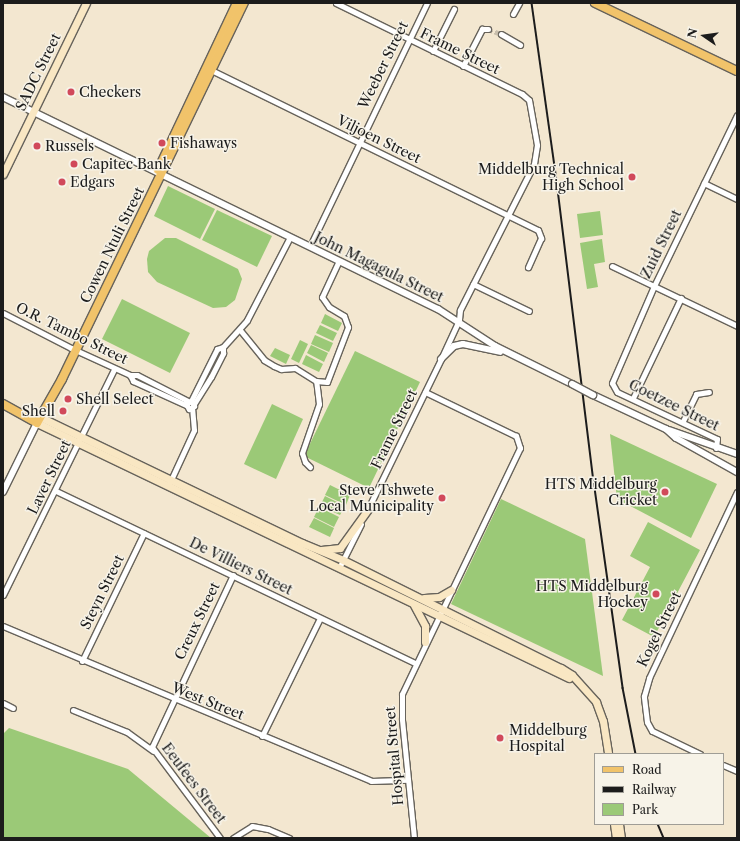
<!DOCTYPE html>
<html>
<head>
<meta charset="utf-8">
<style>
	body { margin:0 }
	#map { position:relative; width:740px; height:841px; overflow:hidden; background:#f3e7d0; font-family:"Libre Caslon Text",serif }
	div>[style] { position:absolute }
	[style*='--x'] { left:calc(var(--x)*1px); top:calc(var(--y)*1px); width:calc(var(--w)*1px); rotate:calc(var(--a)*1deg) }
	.green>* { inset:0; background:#9bc977 }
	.minor-tunnel>* { height:5px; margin-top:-2.5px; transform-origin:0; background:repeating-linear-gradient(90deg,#c8beac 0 5px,transparent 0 7.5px) }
	.roads { filter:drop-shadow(1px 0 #67635b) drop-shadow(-1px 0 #67635b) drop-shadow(0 1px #67635b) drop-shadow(0 -1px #67635b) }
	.minor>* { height:5px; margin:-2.5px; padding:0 2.5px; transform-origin:2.5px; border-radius:2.5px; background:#fff }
	.tertiary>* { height:6px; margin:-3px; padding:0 3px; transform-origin:3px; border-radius:3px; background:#fff }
	.secondary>* { height:7px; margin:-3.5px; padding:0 3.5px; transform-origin:3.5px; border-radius:3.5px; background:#f9e7c3 }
	.primary>* { height:8px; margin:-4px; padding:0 4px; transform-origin:4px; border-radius:4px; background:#f1c36a }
	.trunk>* { height:8px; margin:-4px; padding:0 4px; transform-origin:4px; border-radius:4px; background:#f1c36a }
	.rail>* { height:1.5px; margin:-0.75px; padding:0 0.75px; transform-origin:0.75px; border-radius:0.75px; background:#1c1c1c }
	.bridges { filter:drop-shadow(1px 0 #67635b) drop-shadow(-1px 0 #67635b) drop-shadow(0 1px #67635b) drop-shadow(0 -1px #67635b) }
	.tertiary-bridge>* { height:6px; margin:-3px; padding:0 3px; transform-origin:3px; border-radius:3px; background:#fff }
	.dots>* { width:11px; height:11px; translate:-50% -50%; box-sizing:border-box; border:2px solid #f7f3e8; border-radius:50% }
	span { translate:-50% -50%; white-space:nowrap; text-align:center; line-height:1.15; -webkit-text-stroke:3px #f7f3e8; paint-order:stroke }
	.street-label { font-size:14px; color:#1c1c1c }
	.poi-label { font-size:14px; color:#1c1c1c }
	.left { translate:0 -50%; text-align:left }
	.right { translate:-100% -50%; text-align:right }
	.frame { position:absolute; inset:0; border:4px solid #1c1c1c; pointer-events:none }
	.legend { position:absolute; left:594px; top:753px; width:130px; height:72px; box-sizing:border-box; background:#f7f3e8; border:1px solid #9f9d96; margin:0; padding:5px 7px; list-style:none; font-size:12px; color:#1c1c1c }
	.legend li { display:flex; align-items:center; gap:8px; height:20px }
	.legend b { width:20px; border:1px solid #9f9d96 }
	.north { position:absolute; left:684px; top:16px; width:40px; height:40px; -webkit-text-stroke:3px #f7f3e8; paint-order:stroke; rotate:283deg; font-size:11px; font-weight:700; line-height:16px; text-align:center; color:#1c1c1c }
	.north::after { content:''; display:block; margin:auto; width:14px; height:18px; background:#1c1c1c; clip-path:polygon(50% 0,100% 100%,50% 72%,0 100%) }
</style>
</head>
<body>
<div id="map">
	<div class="green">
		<div style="clip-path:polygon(168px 186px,215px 209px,200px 239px,154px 216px)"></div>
		<div style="clip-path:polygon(217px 210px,272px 236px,257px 267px,202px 240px)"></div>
		<div style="clip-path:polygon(600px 211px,603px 235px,580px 238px,577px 214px)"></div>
		<div style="clip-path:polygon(165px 238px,176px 238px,238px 269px,242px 279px,235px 300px,226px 307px,213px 308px,157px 282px,148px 272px,147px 259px,149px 251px)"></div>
		<div style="clip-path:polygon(602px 239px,605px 262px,594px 264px,598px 287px,587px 289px,580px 243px)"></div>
		<div style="clip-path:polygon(122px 299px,190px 333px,170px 373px,102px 339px)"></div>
		<div style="clip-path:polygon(325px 314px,342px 323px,338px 331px,321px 323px)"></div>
		<div style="clip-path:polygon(320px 325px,337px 333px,333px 341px,316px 333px)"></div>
		<div style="clip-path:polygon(315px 335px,333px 343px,329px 352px,311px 344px)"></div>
		<div style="clip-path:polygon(300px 340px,308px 344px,299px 363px,291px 359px)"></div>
		<div style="clip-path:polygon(311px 345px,328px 353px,324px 362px,307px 353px)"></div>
		<div style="clip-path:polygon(275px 348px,290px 355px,286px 364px,270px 356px)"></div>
		<div style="clip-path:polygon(355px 351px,420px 382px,369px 488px,304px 456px)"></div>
		<div style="clip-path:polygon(306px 355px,323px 364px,319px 372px,302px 364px)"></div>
		<div style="clip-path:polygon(272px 404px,303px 419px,276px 479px,244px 464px)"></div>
		<div style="clip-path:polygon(610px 434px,717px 484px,691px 538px,617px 499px)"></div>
		<div style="clip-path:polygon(330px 485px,350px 495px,346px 505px,325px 495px)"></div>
		<div style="clip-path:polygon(325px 496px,345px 506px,340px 515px,320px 506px)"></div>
		<div style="clip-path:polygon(501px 499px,585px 539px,603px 676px,451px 604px)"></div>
		<div style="clip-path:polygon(319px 507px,339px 517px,334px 527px,314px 517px)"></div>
		<div style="clip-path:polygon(314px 518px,334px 528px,330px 537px,309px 527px)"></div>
		<div style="clip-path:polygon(648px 522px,700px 550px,654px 637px,622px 620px,650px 567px,630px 556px)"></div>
		<div style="clip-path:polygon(9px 728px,128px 769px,211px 838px,3px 838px,3px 734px)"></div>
	</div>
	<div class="minor-tunnel">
		<div style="--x:488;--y:29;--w:14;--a:21"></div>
	</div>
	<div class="roads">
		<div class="minor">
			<div style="--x:336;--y:3;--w:207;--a:26.1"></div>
			<div style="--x:522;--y:94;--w:9;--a:41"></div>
			<div style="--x:529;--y:100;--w:46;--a:79.9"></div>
			<div style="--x:537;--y:145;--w:19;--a:99"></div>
			<div style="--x:534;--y:164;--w:164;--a:116.9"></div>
			<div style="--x:460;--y:310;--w:10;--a:96"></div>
			<div style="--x:459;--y:320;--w:43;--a:114.8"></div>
			<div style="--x:441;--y:359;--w:167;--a:116"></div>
			<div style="--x:513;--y:14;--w:13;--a:-61"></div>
			<div style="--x:501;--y:34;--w:22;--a:30"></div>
			<div style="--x:433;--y:51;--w:47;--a:-63.4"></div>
			<div style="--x:463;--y:66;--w:42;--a:-62.8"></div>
			<div style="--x:482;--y:29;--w:6;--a:0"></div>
			<div style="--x:209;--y:69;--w:366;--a:26.1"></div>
			<div style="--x:538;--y:230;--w:9;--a:69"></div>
			<div style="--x:541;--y:238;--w:32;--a:114"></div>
			<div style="--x:704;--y:183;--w:37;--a:26"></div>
			<div style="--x:310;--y:246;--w:270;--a:-64.3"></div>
			<div style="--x:612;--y:266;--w:139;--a:25.6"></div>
			<div style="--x:473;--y:284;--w:62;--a:25.7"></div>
			<div style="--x:3;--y:313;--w:76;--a:27.2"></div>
			<div style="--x:71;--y:348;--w:65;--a:24.6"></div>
			<div style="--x:130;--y:375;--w:7;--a:0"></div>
			<div style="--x:137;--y:375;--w:57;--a:27"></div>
			<div style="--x:240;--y:330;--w:38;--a:51"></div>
			<div style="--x:264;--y:360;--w:12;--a:31"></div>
			<div style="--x:274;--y:366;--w:8;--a:23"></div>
			<div style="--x:281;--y:369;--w:14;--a:-4"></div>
			<div style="--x:295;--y:368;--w:25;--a:32"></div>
			<div style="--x:316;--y:381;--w:11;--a:5"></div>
			<div style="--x:327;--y:382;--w:59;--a:-69.1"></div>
			<div style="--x:348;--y:327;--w:12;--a:-110"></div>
			<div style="--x:344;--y:316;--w:17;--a:-149"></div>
			<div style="--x:329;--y:307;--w:12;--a:-125"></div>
			<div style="--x:322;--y:297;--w:40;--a:-65"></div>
			<div style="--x:130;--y:375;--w:7;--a:63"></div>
			<div style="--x:133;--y:381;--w:58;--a:24.4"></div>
			<div style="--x:633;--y:398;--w:111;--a:-64.4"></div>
			<div style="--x:191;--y:401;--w:6;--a:59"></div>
			<div style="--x:194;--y:406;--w:6;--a:149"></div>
			<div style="--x:189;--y:409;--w:6;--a:-121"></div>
			<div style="--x:186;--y:404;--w:6;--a:-31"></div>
			<div style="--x:191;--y:401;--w:58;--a:-63.4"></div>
			<div style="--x:217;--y:349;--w:6;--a:-18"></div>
			<div style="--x:223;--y:347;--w:36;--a:-48"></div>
			<div style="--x:247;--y:320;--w:93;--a:-62.6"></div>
			<div style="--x:194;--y:404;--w:32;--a:-58"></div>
			<div style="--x:211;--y:377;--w:27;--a:-63"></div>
			<div style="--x:223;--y:353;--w:6;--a:-90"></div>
			<div style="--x:683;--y:421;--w:30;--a:-64"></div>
			<div style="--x:696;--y:394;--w:13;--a:-9"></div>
			<div style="--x:716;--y:448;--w:9;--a:-84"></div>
			<div style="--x:717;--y:439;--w:110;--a:-154.8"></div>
			<div style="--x:617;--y:392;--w:10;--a:-119"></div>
			<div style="--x:612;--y:383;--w:106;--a:-66.6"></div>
			<div style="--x:654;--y:286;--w:190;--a:-64.1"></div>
			<div style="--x:310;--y:467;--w:7;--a:-135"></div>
			<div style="--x:305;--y:462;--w:9;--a:-108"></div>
			<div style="--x:302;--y:453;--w:52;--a:-70.9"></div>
			<div style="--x:319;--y:404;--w:23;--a:-97"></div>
			<div style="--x:170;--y:482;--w:57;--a:-65.2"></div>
			<div style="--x:194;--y:430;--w:21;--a:-95"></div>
			<div style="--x:56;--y:491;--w:398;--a:25.6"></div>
			<div style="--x:339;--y:568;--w:49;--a:-63.4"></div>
			<div style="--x:3;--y:595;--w:252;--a:-63.8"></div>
			<div style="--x:3;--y:626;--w:399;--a:22.8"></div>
			<div style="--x:371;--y:781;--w:37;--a:-2"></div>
			<div style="--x:82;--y:661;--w:142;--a:-64.2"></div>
			<div style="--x:3;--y:703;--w:11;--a:27"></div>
			<div style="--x:73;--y:710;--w:58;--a:22.2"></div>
			<div style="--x:127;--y:732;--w:32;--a:36"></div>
			<div style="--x:262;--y:736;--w:131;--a:-63.8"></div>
			<div style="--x:700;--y:754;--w:53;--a:-154.4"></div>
			<div style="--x:652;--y:731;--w:10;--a:-119"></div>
			<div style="--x:647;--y:722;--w:26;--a:-97"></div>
			<div style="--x:644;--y:696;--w:19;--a:-74"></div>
			<div style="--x:649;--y:678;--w:206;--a:-64.7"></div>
			<div style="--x:723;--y:765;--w:15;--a:23"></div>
			<div style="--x:220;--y:838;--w:114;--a:-126.8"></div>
			<div style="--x:152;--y:747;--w:190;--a:-64.8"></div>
			<div style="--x:233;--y:838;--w:22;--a:-32"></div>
			<div style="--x:252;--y:826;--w:16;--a:11"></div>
			<div style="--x:268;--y:829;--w:23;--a:23"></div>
			<div style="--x:414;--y:838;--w:120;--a:-95.8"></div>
			<div style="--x:402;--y:719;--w:25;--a:-90"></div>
			<div style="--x:402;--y:694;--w:273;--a:-64.4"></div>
			<div style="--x:520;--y:448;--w:13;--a:-108"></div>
			<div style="--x:516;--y:436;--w:101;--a:-154.2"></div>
		</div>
		<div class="tertiary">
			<div style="--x:3;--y:97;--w:484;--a:26"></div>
			<div style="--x:438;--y:309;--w:68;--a:33"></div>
			<div style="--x:495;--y:346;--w:86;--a:26.3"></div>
			<div style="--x:441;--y:359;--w:18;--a:-45"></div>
			<div style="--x:454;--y:346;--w:9;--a:-13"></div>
			<div style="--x:463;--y:344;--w:38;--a:12"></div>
			<div style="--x:593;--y:395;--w:81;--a:25"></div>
			<div style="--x:666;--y:429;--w:13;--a:42"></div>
			<div style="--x:676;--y:438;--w:70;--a:29.1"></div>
			<div style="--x:669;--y:430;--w:72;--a:19.4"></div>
			<div style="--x:3;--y:492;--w:77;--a:-63.8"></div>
		</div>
		<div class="secondary">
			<div style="--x:3;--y:174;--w:190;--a:-64.1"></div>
			<div style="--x:40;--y:417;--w:291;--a:25.7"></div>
			<div style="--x:302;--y:543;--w:44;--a:22.5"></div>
			<div style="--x:343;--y:560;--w:243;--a:26.4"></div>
			<div style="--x:561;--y:668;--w:13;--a:32"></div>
			<div style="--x:572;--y:675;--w:36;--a:48"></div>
			<div style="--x:596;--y:702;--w:20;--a:70"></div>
			<div style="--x:603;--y:721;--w:33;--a:81"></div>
			<div style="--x:37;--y:423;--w:590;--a:25.61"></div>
			<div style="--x:321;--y:550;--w:19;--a:-6"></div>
			<div style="--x:340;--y:548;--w:49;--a:-54.1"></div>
			<div style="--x:424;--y:598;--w:15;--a:-4"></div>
			<div style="--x:439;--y:597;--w:14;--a:-30"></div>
			<div style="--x:414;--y:605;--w:24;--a:62"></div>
			<div style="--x:425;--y:626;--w:16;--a:90"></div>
			<div style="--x:614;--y:824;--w:14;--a:82"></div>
			<div style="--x:619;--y:824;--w:14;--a:82"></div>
		</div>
		<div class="primary">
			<div style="--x:595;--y:3;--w:157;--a:25.6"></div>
		</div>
		<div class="trunk">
			<div style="--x:158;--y:170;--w:185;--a:-64.7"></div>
			<div style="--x:3;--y:404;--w:39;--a:29"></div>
			<div style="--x:37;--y:423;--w:51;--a:-60.4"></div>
			<div style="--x:62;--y:379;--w:418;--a:-64.2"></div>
		</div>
	</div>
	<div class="rail">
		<div style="--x:532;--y:3;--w:180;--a:82"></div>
		<div style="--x:557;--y:181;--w:302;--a:83"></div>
		<div style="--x:594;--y:481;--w:209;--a:82"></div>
		<div style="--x:623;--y:688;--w:67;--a:78.9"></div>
		<div style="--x:658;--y:824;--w:15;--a:67"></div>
	</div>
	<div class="bridges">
		<div class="tertiary-bridge">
			<div style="--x:572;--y:384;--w:24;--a:28"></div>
		</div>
	</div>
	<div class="dots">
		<div style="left:71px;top:92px;background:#d1495b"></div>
		<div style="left:162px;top:143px;background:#d1495b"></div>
		<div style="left:37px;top:146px;background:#d1495b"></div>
		<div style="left:74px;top:164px;background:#d1495b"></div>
		<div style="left:632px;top:177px;background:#d1495b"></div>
		<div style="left:62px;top:182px;background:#d1495b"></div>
		<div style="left:68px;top:399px;background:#d1495b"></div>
		<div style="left:63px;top:411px;background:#d1495b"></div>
		<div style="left:665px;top:492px;background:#d1495b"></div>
		<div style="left:442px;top:498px;background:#d1495b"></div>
		<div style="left:656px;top:594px;background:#d1495b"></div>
		<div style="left:500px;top:738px;background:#d1495b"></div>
	</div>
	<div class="street-label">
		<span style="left:460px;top:51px;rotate:26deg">Frame Street</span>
		<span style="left:383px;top:65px;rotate:-64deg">Weeber Street</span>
		<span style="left:38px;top:72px;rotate:-64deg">SADC Street</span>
		<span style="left:379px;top:139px;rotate:26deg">Viljoen Street</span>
		<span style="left:661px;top:244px;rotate:-64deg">Zuid Street</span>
		<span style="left:112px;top:245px;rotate:-64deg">Cowen Ntuli Street</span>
		<span style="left:379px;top:267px;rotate:26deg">John Magagula Street</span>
		<span style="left:72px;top:333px;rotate:26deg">O.R. Tambo Street</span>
		<span style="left:674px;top:405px;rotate:26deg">Coetzee Street</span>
		<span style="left:394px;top:429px;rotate:-64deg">Frame Street</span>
		<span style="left:49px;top:477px;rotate:-64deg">Laver Street</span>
		<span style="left:241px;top:566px;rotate:26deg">De Villiers Street</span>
		<span style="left:102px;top:592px;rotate:-64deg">Steyn Street</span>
		<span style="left:197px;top:621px;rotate:-64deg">Creux Street</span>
		<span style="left:659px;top:629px;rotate:-64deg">Kogel Street</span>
		<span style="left:208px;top:701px;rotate:22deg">West Street</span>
		<span style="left:394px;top:756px;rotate:-95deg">Hospital Street</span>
		<span style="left:194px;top:783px;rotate:53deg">Eeufees Street</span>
	</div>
	<div class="poi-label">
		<span class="left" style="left:79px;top:92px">Checkers</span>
		<span class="left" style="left:170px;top:143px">Fishaways</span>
		<span class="left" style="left:45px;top:146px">Russels</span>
		<span class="left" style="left:82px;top:164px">Capitec Bank</span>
		<span class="right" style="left:624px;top:177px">Middelburg Technical<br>High School</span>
		<span class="left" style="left:70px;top:182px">Edgars</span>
		<span class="left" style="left:76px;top:399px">Shell Select</span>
		<span class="right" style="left:55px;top:411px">Shell</span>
		<span class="right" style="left:657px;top:492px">HTS Middelburg<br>Cricket</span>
		<span class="right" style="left:434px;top:498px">Steve Tshwete<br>Local Municipality</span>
		<span class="right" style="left:648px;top:594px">HTS Middelburg<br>Hockey</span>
		<span class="left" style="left:509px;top:738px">Middelburg<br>Hospital</span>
	</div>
	<div class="frame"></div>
	<ul class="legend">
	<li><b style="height:5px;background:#f1c36a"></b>Road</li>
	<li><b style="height:5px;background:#1c1c1c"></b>Railway</li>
	<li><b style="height:11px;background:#9bc977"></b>Park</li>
	</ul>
	<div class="north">N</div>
</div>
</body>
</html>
